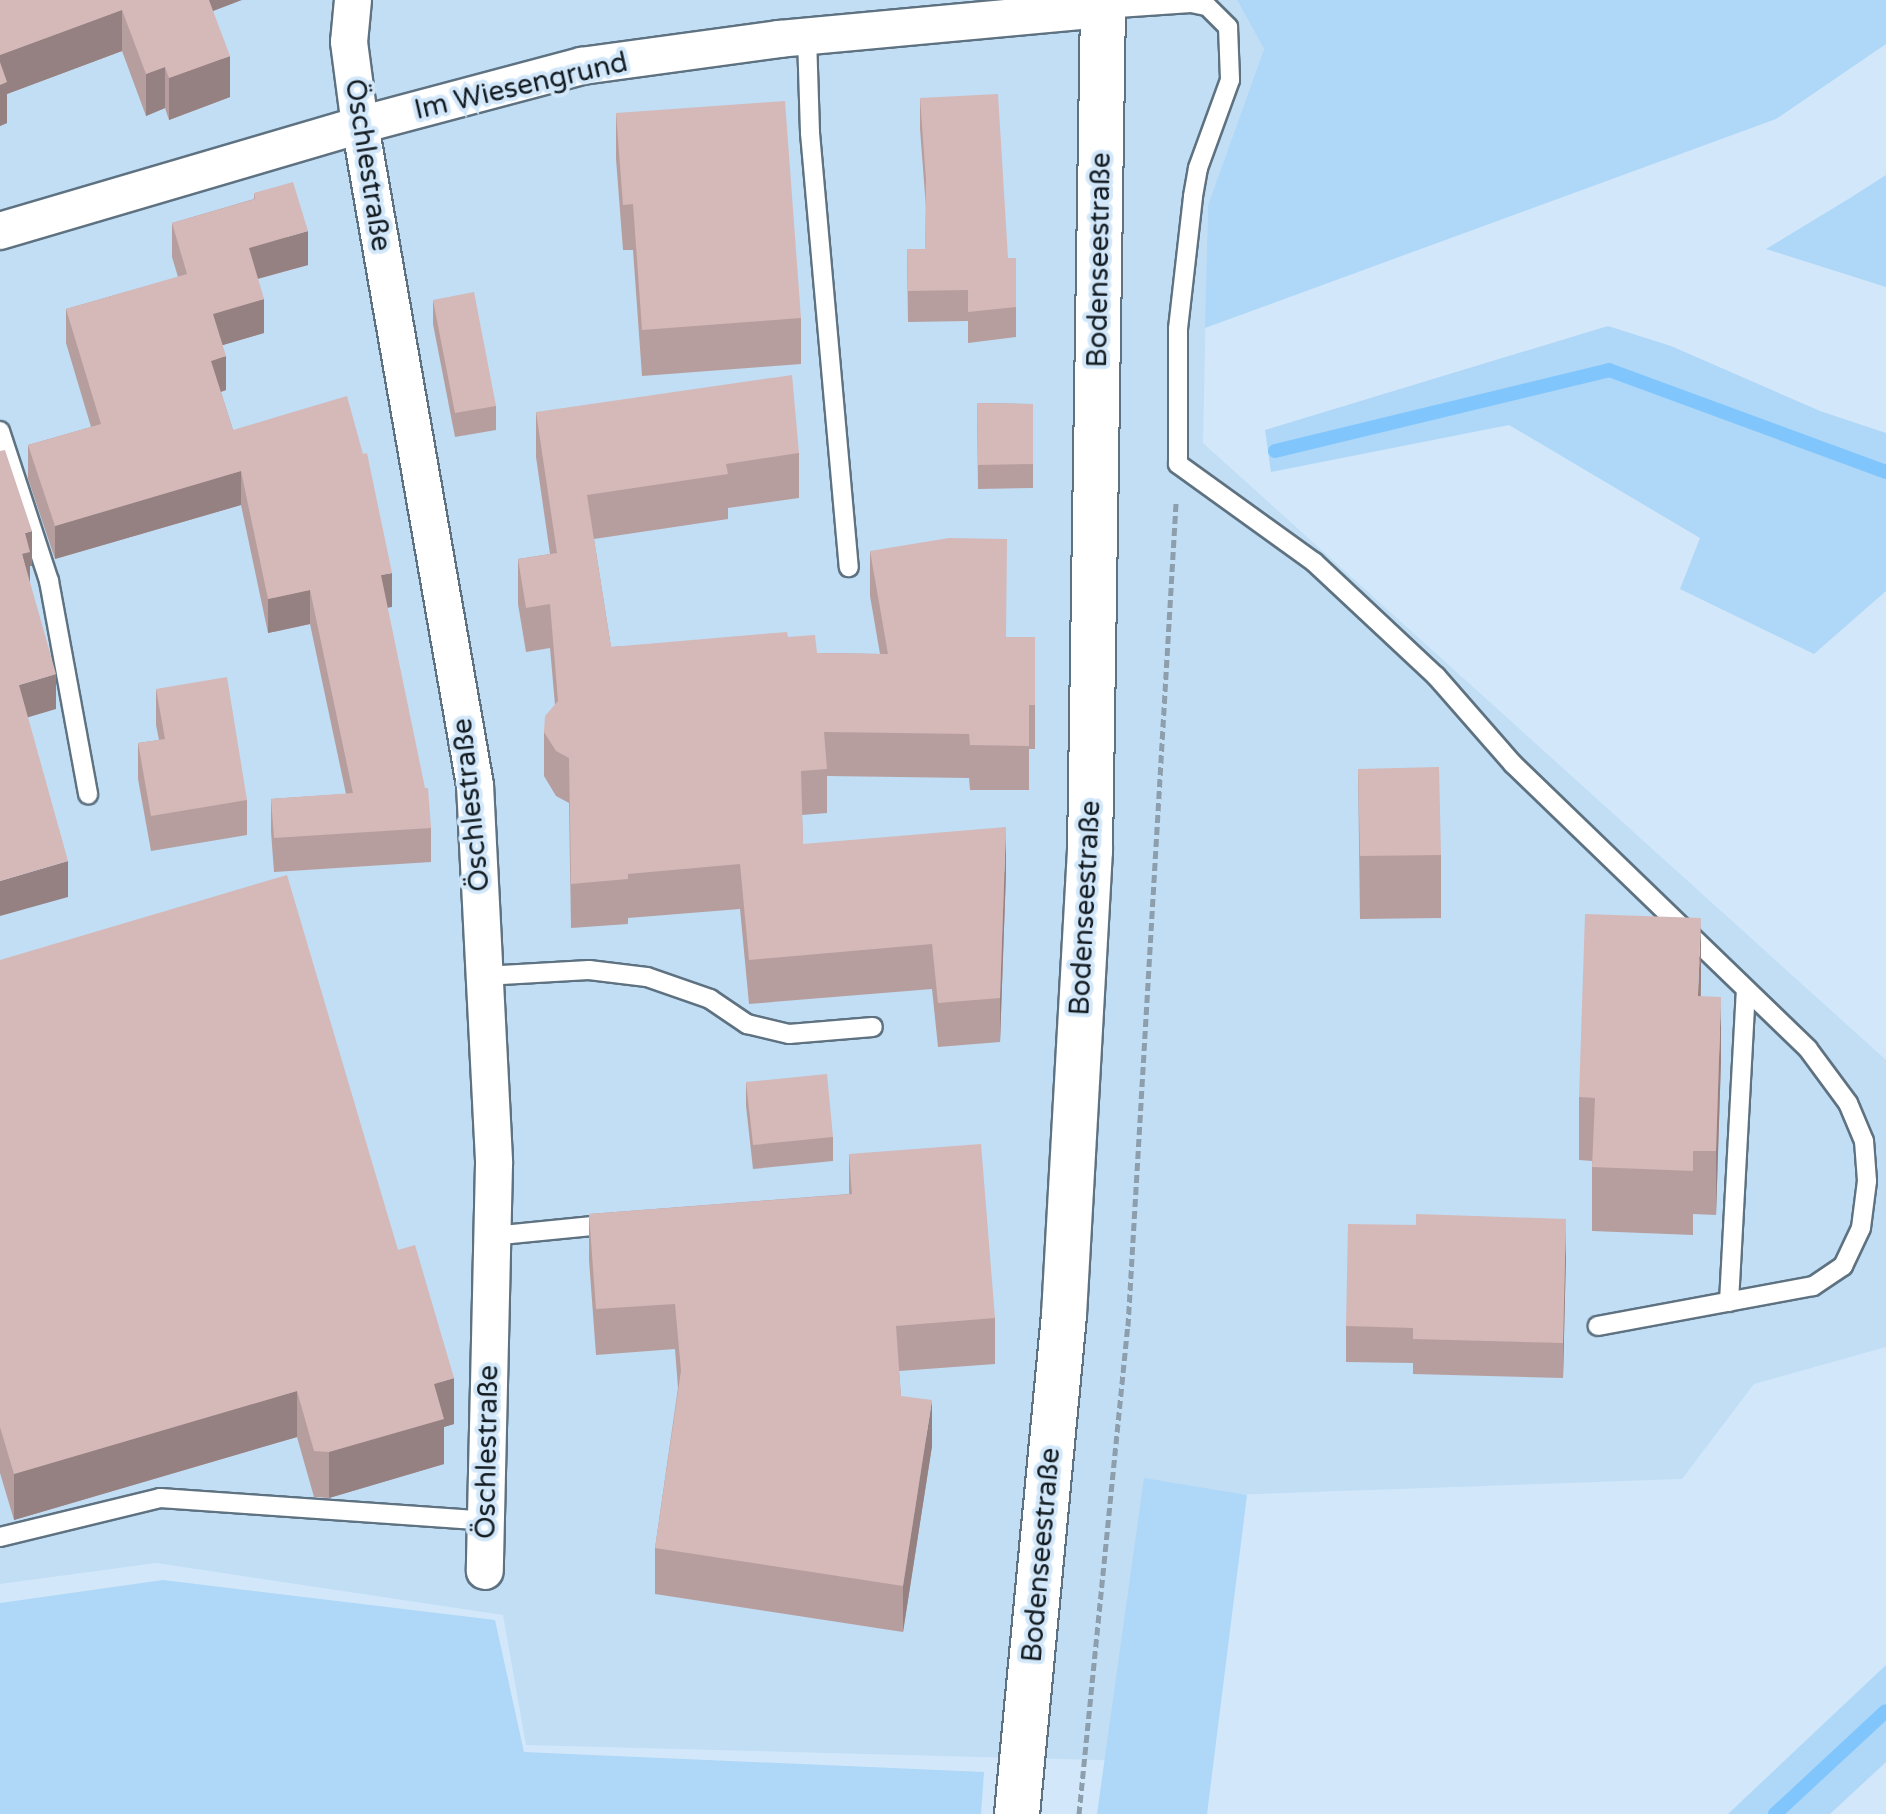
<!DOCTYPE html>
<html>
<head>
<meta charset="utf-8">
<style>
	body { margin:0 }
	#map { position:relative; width:1886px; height:1814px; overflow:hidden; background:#d2e8fa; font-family:"Varela Round",sans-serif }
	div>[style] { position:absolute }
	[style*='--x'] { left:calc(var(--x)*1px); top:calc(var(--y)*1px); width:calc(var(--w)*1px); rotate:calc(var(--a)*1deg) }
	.built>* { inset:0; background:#c1def5 }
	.green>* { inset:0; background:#afd7f7 }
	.stream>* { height:14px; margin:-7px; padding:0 7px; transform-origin:7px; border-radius:7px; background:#80c6fc }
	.path>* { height:5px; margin-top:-2.5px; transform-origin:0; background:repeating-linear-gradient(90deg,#8d9eac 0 8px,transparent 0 12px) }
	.roads { filter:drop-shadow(2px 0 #5e7281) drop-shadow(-2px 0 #5e7281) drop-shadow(0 2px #5e7281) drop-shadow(0 -2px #5e7281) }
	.service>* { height:18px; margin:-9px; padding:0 9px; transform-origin:9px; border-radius:9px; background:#fff }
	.minor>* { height:36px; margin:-18px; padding:0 18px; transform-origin:18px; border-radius:18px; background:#fff }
	.tertiary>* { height:44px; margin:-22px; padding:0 22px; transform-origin:22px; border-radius:22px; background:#fff }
	.wall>* { inset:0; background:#b79e9e }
	.shaded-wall>* { inset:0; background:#958181 }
	.building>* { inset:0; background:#d5b8b8 }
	span { translate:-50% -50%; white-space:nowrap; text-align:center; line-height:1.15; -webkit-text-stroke:8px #d2e8fa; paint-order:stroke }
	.street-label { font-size:28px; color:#141c22 }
</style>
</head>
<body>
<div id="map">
	<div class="built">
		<div style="clip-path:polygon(0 0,1237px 0,1264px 49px,1208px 205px,1203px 443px,1886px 1060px,1886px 1347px,1754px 1384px,1682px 1479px,1172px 1497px,1135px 1761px,526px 1745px,503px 1615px,156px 1563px,0 1584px)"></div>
	</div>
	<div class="green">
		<div style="clip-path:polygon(1237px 0,1886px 0,1886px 44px,1776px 119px,1205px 328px,1208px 205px,1264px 49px)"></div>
		<div style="clip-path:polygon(1886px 175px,1886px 287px,1766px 249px,1850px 198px)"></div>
		<div style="clip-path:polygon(1608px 326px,1671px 346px,1820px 411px,1886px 433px,1886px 591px,1814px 654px,1680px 589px,1700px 538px,1509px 425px,1271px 472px,1265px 430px)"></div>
		<div style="clip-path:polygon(1144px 1478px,1247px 1495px,1207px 1814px,1097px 1814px)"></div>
		<div style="clip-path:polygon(163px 1580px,495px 1620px,524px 1752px,984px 1772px,981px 1814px,0 1814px,0 1603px)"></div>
		<div style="clip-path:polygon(1886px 1665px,1886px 1762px,1830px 1814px,1728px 1814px)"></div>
	</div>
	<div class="stream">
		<div style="--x:1275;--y:451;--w:344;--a:-13.6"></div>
		<div style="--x:1609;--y:370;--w:295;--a:20.2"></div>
		<div style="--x:1775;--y:1814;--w:151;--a:-42.9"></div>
	</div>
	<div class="path">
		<div style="--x:1079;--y:1814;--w:490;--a:-84.3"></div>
		<div style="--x:1128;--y:1326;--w:824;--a:-86.66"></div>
	</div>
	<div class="roads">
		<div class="service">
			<div style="--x:1103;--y:9;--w:88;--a:-3.9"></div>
			<div style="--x:1191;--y:3;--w:16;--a:11"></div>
			<div style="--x:1207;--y:6;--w:30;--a:45"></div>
			<div style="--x:1228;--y:27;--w:53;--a:87.8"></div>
			<div style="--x:1230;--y:80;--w:94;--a:110"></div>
			<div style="--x:1198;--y:168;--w:29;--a:100"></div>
			<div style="--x:1193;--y:197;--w:133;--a:96.5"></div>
			<div style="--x:1178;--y:329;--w:135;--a:90"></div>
			<div style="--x:1178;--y:464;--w:168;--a:35.8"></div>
			<div style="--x:1314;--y:562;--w:167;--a:43.1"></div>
			<div style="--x:1436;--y:676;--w:117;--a:48.8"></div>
			<div style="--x:1513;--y:764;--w:410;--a:44"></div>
			<div style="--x:1808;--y:1049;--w:67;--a:53.5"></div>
			<div style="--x:1848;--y:1103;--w:41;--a:67.2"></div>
			<div style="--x:1864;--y:1141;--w:40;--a:85.7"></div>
			<div style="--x:1867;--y:1181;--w:47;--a:97.3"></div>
			<div style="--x:1861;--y:1228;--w:42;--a:115.3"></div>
			<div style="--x:1843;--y:1266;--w:36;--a:146"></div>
			<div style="--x:1813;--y:1286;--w:219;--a:169.5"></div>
			<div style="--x:807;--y:37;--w:96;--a:88.2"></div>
			<div style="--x:810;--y:133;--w:436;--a:84.9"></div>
			<div style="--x:0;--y:431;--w:158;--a:71.9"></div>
			<div style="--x:49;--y:581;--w:217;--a:79.6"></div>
			<div style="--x:484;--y:976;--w:105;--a:-3.3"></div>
			<div style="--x:589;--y:970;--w:58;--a:6.9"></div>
			<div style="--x:647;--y:977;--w:67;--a:19.2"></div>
			<div style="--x:710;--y:999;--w:45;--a:34"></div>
			<div style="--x:747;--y:1024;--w:43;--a:13.4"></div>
			<div style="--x:789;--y:1034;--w:84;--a:-4.8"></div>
			<div style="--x:492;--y:1236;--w:122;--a:-5.7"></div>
			<div style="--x:1729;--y:1302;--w:312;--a:-86.9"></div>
			<div style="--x:0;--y:1537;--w:165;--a:-13.7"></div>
			<div style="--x:160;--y:1498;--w:327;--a:4"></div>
		</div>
		<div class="minor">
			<div style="--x:353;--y:0;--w:42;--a:95.4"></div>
			<div style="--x:349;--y:42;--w:84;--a:82.5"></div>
			<div style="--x:360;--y:125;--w:670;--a:80.12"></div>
			<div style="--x:475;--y:785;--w:379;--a:87.1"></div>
			<div style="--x:494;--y:1164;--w:407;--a:91.3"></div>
			<div style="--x:0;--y:231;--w:375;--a:-16.4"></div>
			<div style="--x:360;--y:125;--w:230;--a:-14.9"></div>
			<div style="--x:582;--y:66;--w:199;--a:-7.8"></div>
			<div style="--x:779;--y:39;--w:325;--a:-5.3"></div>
		</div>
		<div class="tertiary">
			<div style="--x:1017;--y:1814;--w:501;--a:-84.62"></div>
			<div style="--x:1064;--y:1315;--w:465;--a:-86.8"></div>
			<div style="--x:1090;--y:851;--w:851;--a:-89.12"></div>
		</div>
	</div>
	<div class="wall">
		<div style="clip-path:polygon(0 0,213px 11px,230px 97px,169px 120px,165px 108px,146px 116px,122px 51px,7px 94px,7px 123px,0 126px)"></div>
		<div style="clip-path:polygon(920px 98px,1008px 258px,1016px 307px,1016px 337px,968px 343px,968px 321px,908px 322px,907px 249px,925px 249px,926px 208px,920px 129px)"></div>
		<div style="clip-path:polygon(616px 113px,801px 318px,801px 364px,642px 376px,633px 250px,623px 250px,616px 159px)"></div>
		<div style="clip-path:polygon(254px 193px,308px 265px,258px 279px,264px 333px,222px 345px,226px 390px,221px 392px,233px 430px,392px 607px,387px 607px,431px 828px,431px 862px,274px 872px,271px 832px,271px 799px,346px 794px,310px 624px,268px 633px,241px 505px,55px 559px,28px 479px,28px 445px,91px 427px,66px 343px,66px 309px,178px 277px,172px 257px,172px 223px,254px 199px)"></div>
		<div style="clip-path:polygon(433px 300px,496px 406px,496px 430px,455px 437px,433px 324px)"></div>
		<div style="clip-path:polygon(977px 403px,1033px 404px,1033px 488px,978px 489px)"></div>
		<div style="clip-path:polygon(536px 412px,799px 453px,799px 498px,728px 508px,728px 519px,594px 539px,611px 647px,788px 637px,817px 653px,880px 654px,870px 596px,870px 551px,1006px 637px,1035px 637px,1035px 749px,1029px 749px,1029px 790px,970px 790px,969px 778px,827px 776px,827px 813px,802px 815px,803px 844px,1006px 872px,1000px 1042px,938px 1047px,932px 989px,749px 1004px,740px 909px,628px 918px,628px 924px,571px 928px,569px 803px,556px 796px,544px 776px,544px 732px,555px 705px,550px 648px,526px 652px,518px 604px,518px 559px,550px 554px,536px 457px)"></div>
		<div style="clip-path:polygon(156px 689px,247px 800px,247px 835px,151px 851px,138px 779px,138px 743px,159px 740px,156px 725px)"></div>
		<div style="clip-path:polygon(1358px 769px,1441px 855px,1441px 918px,1360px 919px)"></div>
		<div style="clip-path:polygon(0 960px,398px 1250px,454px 1424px,444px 1427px,444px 1464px,329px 1498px,314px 1497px,297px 1437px,14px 1520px,0 1473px)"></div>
		<div style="clip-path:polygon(1701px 982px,1701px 996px,1721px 1060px,1716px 1215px,1693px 1214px,1693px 1235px,1592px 1231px,1592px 1161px,1579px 1160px,1579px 1097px)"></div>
		<div style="clip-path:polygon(746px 1082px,833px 1137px,833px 1161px,753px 1169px,746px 1106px)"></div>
		<div style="clip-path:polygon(849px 1154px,995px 1318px,995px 1364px,899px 1371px,901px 1396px,932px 1446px,903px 1632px,655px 1594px,655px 1548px,678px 1388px,675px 1349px,596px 1355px,589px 1260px,589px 1214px,849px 1194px)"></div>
		<div style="clip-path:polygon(1566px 1254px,1563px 1378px,1413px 1374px,1413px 1363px,1346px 1362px,1346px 1326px)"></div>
	</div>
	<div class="shaded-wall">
		<div style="clip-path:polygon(200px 0,242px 0,200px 16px)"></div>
		<div style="clip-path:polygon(122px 10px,122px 51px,7px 94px,7px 123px,0 126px,0 55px)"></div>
		<div style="clip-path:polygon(230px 56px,230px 97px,169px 120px,169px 78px)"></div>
		<div style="clip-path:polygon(165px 67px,165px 108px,146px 116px,146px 74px)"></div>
		<div style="clip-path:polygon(308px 231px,308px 265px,249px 281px,249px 248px)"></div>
		<div style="clip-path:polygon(264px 299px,264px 333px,213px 348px,213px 314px)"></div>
		<div style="clip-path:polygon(226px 356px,226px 390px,211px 395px,211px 361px)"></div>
		<div style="clip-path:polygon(241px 471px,241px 505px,55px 559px,55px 526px)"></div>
		<div style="clip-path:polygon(32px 531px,32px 566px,30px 566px,30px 587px,22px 554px,25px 533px)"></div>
		<div style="clip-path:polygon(392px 573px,392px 607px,381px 609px,381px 575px)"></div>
		<div style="clip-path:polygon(310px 590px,310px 624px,268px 633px,268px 599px)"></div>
		<div style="clip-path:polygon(56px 674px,56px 709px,19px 720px,19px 685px)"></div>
		<div style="clip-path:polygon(1006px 827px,1006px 872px,1000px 1042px,1000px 998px)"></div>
		<div style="clip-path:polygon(68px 861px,68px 897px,0 916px,0 881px)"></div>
		<div style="clip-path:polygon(1701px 918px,1701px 982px,1698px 1059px,1698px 996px)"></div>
		<div style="clip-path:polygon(1721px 997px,1721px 1060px,1716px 1215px,1716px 1151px)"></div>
		<div style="clip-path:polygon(1566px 1219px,1566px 1254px,1563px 1378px,1563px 1343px)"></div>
		<div style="clip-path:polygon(454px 1378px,454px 1424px,444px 1427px,444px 1464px,329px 1498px,329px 1452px,434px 1384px)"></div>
		<div style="clip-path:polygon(297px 1391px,297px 1437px,14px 1520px,14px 1474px)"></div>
		<div style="clip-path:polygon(932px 1400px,932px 1446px,903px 1632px,903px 1586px)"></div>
	</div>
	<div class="building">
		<div style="clip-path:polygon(0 0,209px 0,230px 56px,169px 78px,165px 67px,146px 74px,122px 10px,0 55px)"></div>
		<div style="clip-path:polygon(0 62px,7px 82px,0 85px)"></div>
		<div style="clip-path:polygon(998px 94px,1008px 258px,1016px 258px,1016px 307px,968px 312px,968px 290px,908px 291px,907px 249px,925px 249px,926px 180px,920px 98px)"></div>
		<div style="clip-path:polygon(785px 101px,801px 318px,642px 330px,633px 204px,623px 205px,616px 113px)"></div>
		<div style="clip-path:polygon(293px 182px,308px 231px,249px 248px,264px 299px,213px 314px,226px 356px,211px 361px,233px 430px,347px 396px,363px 454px,367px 453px,392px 573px,381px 575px,425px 788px,428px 788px,431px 828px,274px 838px,271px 799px,353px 793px,310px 590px,268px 599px,241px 471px,55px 526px,28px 445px,101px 424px,66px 309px,187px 274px,172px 223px,255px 199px,254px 193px)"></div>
		<div style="clip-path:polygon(474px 292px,496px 406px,455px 413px,433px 300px)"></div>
		<div style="clip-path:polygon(792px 375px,799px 453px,726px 464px,728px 474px,587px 495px,611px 647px,787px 632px,788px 637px,815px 635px,817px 653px,888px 654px,870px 551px,949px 538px,1007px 539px,1006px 637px,1035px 637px,1035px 705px,1029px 705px,1029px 746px,970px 745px,969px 734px,824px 732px,827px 769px,801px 771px,803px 844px,1006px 827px,1000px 998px,938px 1003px,932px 944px,749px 960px,740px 864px,628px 874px,628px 879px,571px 884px,569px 758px,556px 751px,544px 732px,545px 716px,558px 701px,550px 604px,526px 608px,518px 559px,557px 553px,536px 412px)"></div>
		<div style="clip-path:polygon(977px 403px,1033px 404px,1033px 464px,978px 465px)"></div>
		<div style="clip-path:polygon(5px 450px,32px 531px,25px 533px,30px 552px,22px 554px,56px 674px,19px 685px,68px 861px,0 881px,0 451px)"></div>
		<div style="clip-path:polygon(227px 677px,247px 800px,151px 816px,138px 743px,165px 739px,156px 689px)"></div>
		<div style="clip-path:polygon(1439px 767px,1441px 855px,1360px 856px,1358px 769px)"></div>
		<div style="clip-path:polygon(287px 875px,398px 1250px,415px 1245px,454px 1378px,434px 1384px,444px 1419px,329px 1452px,314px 1451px,297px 1391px,14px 1474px,0 1427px,0 960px)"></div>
		<div style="clip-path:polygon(1585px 914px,1701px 918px,1698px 996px,1721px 997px,1716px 1151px,1693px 1151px,1693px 1171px,1592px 1167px,1595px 1098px,1579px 1097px)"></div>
		<div style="clip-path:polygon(827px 1074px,833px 1137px,753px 1145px,746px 1082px)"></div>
		<div style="clip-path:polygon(981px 1144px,995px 1318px,896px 1326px,901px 1396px,932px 1400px,903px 1586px,655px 1548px,681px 1371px,675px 1304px,596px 1309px,589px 1214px,852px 1194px,849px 1154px)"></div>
		<div style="clip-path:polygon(1416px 1214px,1566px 1219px,1563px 1343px,1413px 1339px,1413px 1328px,1346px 1326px,1348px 1224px,1416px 1225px)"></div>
	</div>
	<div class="street-label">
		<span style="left:521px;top:86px;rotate:-13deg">Im Wiesengrund</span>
		<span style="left:368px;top:165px;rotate:81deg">Öschlestraße</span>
		<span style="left:1099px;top:260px;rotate:-89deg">Bodenseestraße</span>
		<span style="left:471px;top:805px;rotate:-96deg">Öschlestraße</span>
		<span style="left:1085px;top:908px;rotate:-87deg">Bodenseestraße</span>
		<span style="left:487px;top:1452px;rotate:-89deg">Öschlestraße</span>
		<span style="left:1041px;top:1555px;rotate:-85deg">Bodenseestraße</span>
	</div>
</div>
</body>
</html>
